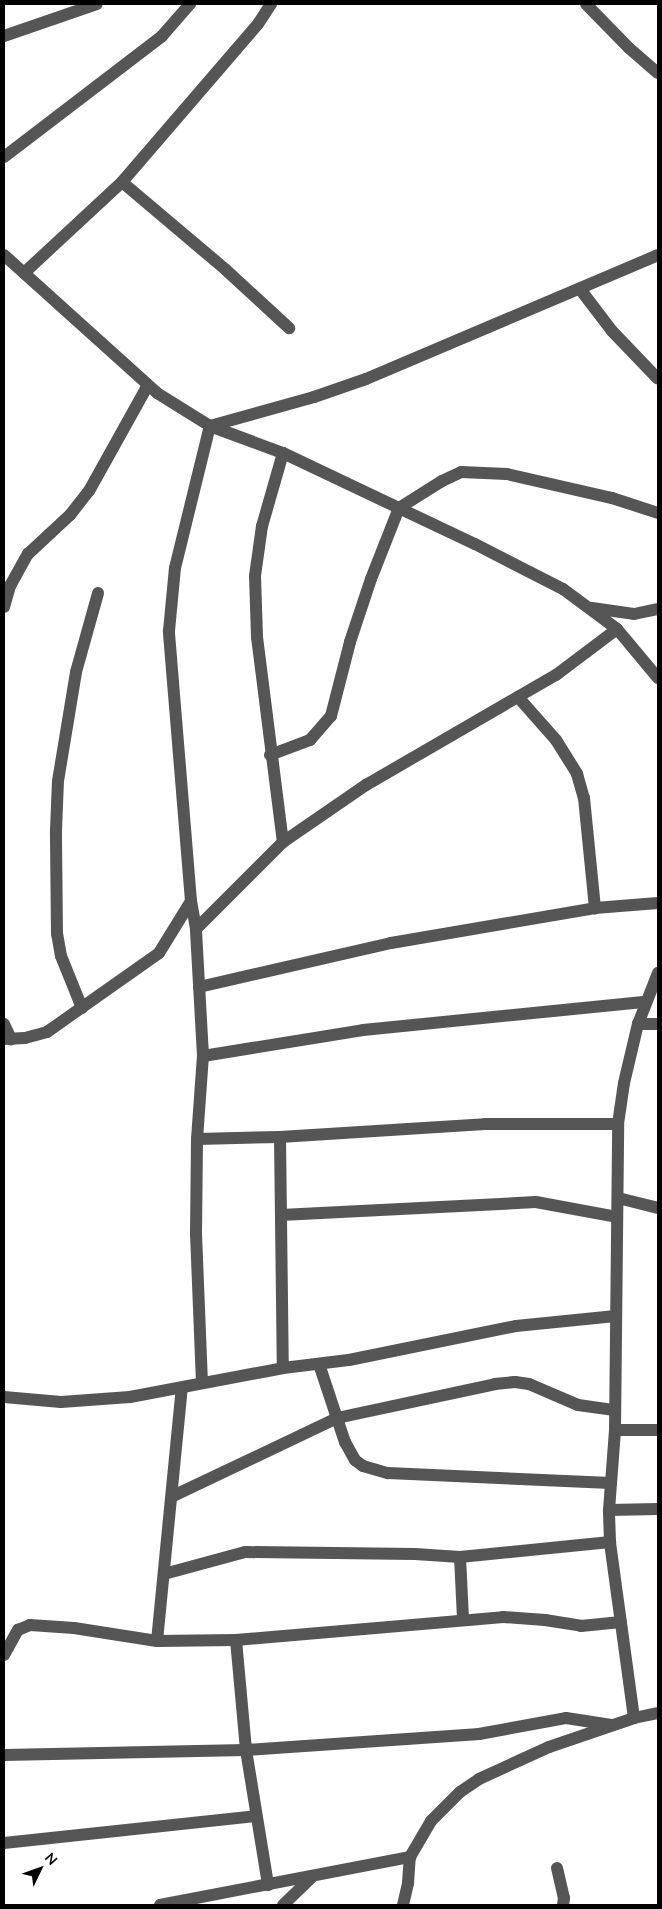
<!DOCTYPE html>
<html>
<head>
<meta charset="utf-8">
<style>
	body { margin:0 }
	#map { position:relative; width:662px; height:1909px; overflow:hidden; background:#fff; font-family:Mulish,sans-serif }
	div>[style] { position:absolute }
	[style*='--x'] { left:calc(var(--x)*1px); top:calc(var(--y)*1px); width:calc(var(--w)*1px); rotate:calc(var(--a)*1deg) }
	.minor>* { height:12px; margin:-6px; padding:0 6px; transform-origin:6px; border-radius:6px; background:#555 }
	span { translate:-50% -50%; white-space:nowrap; text-align:center; line-height:1.15; -webkit-text-stroke:4px #fff; paint-order:stroke }
	.frame { position:absolute; inset:0; border:5px solid #000; pointer-events:none }
	.north { position:absolute; left:15px; top:1844px; width:50px; height:50px; -webkit-text-stroke:4px #fff; paint-order:stroke; rotate:48deg; font-size:14px; font-weight:700; line-height:20px; text-align:center; color:#000 }
	.north::after { content:''; display:block; margin:auto; width:18px; height:22px; background:#000; clip-path:polygon(50% 0,100% 100%,50% 72%,0 100%) }
</style>
</head>
<body>
<div id="map">
	<div class="minor">
		<div style="--x:586;--y:4;--w:62;--a:45.7"></div>
		<div style="--x:629;--y:48;--w:38;--a:41"></div>
		<div style="--x:4;--y:36;--w:98;--a:-19"></div>
		<div style="--x:4;--y:157;--w:199;--a:-37.4"></div>
		<div style="--x:162;--y:36;--w:43;--a:-48.8"></div>
		<div style="--x:122;--y:182;--w:136;--a:40.2"></div>
		<div style="--x:226;--y:270;--w:86;--a:42.6"></div>
		<div style="--x:4;--y:255;--w:206;--a:42"></div>
		<div style="--x:157;--y:393;--w:62;--a:31.9"></div>
		<div style="--x:210;--y:426;--w:78;--a:20.3"></div>
		<div style="--x:283;--y:453;--w:212;--a:25.4"></div>
		<div style="--x:475;--y:544;--w:99;--a:27.1"></div>
		<div style="--x:563;--y:589;--w:67;--a:36.5"></div>
		<div style="--x:617;--y:629;--w:64;--a:50.1"></div>
		<div style="--x:24;--y:273;--w:134;--a:-42.9"></div>
		<div style="--x:122;--y:182;--w:208;--a:-49.3"></div>
		<div style="--x:258;--y:24;--w:24;--a:-57"></div>
		<div style="--x:580;--y:289;--w:53;--a:52.7"></div>
		<div style="--x:612;--y:331;--w:66;--a:46.2"></div>
		<div style="--x:210;--y:426;--w:108;--a:-15.6"></div>
		<div style="--x:314;--y:397;--w:55;--a:-19.1"></div>
		<div style="--x:366;--y:379;--w:317;--a:-23"></div>
		<div style="--x:283;--y:453;--w:76;--a:106"></div>
		<div style="--x:262;--y:526;--w:50;--a:98"></div>
		<div style="--x:255;--y:576;--w:61;--a:88.1"></div>
		<div style="--x:257;--y:637;--w:207;--a:82.8"></div>
		<div style="--x:4;--y:607;--w:22;--a:-74"></div>
		<div style="--x:10;--y:586;--w:37;--a:-61"></div>
		<div style="--x:28;--y:554;--w:57;--a:-42.9"></div>
		<div style="--x:70;--y:515;--w:31;--a:-52"></div>
		<div style="--x:89;--y:491;--w:121;--a:-60.9"></div>
		<div style="--x:592;--y:608;--w:42;--a:8.1"></div>
		<div style="--x:634;--y:614;--w:25;--a:-12"></div>
		<div style="--x:518;--y:697;--w:57;--a:48.5"></div>
		<div style="--x:556;--y:740;--w:40;--a:58"></div>
		<div style="--x:577;--y:774;--w:25;--a:74"></div>
		<div style="--x:584;--y:798;--w:111;--a:84.3"></div>
		<div style="--x:270;--y:755;--w:43;--a:-20.6"></div>
		<div style="--x:310;--y:740;--w:32;--a:-49"></div>
		<div style="--x:331;--y:716;--w:76;--a:-75.6"></div>
		<div style="--x:350;--y:642;--w:66;--a:-71.6"></div>
		<div style="--x:371;--y:579;--w:76;--a:-68.5"></div>
		<div style="--x:399;--y:508;--w:51;--a:-32.1"></div>
		<div style="--x:442;--y:481;--w:21;--a:-25"></div>
		<div style="--x:461;--y:472;--w:46;--a:2.5"></div>
		<div style="--x:507;--y:474;--w:108;--a:12.9"></div>
		<div style="--x:612;--y:498;--w:48;--a:18.1"></div>
		<div style="--x:196;--y:929;--w:123;--a:-45"></div>
		<div style="--x:283;--y:842;--w:101;--a:-34.5"></div>
		<div style="--x:366;--y:785;--w:220;--a:-30.1"></div>
		<div style="--x:556;--y:675;--w:76;--a:-37"></div>
		<div style="--x:199;--y:987;--w:197;--a:-12.9"></div>
		<div style="--x:391;--y:943;--w:207;--a:-9.7"></div>
		<div style="--x:595;--y:908;--w:63;--a:-4.5"></div>
		<div style="--x:82;--y:1008;--w:56;--a:-112"></div>
		<div style="--x:61;--y:956;--w:22;--a:-100"></div>
		<div style="--x:57;--y:934;--w:104;--a:-90.6"></div>
		<div style="--x:56;--y:830;--w:49;--a:-87.7"></div>
		<div style="--x:58;--y:781;--w:110;--a:-80.6"></div>
		<div style="--x:76;--y:672;--w:82;--a:-74.4"></div>
		<div style="--x:4;--y:1024;--w:17;--a:65"></div>
		<div style="--x:638;--y:1024;--w:20;--a:0"></div>
		<div style="--x:4;--y:1039;--w:21;--a:-3"></div>
		<div style="--x:25;--y:1038;--w:23;--a:-15"></div>
		<div style="--x:47;--y:1032;--w:137;--a:-35.2"></div>
		<div style="--x:159;--y:953;--w:61;--a:-58.4"></div>
		<div style="--x:203;--y:1056;--w:162;--a:-9.2"></div>
		<div style="--x:363;--y:1030;--w:284;--a:-5.7"></div>
		<div style="--x:280;--y:1137;--w:231;--a:89.3"></div>
		<div style="--x:197;--y:1139;--w:83;--a:-1.4"></div>
		<div style="--x:280;--y:1137;--w:205;--a:-3.6"></div>
		<div style="--x:485;--y:1124;--w:133;--a:0"></div>
		<div style="--x:618;--y:1198;--w:41;--a:14"></div>
		<div style="--x:281;--y:1215;--w:255;--a:-2.9"></div>
		<div style="--x:536;--y:1202;--w:82;--a:10.5"></div>
		<div style="--x:319;--y:1364;--w:82;--a:71.6"></div>
		<div style="--x:345;--y:1442;--w:21;--a:61"></div>
		<div style="--x:355;--y:1460;--w:10;--a:37"></div>
		<div style="--x:363;--y:1466;--w:26;--a:16"></div>
		<div style="--x:388;--y:1473;--w:223;--a:2.6"></div>
		<div style="--x:202;--y:1383;--w:148;--a:-92.3"></div>
		<div style="--x:196;--y:1235;--w:96;--a:-89.4"></div>
		<div style="--x:197;--y:1139;--w:83;--a:-85.9"></div>
		<div style="--x:203;--y:1056;--w:127;--a:-93.2"></div>
		<div style="--x:196;--y:929;--w:28;--a:-100"></div>
		<div style="--x:191;--y:901;--w:271;--a:-94.7"></div>
		<div style="--x:169;--y:631;--w:63;--a:-84.6"></div>
		<div style="--x:175;--y:568;--w:146;--a:-76.2"></div>
		<div style="--x:4;--y:1397;--w:57;--a:5"></div>
		<div style="--x:61;--y:1402;--w:69;--a:-4.1"></div>
		<div style="--x:130;--y:1397;--w:156;--a:-10.7"></div>
		<div style="--x:283;--y:1368;--w:66;--a:-6.9"></div>
		<div style="--x:349;--y:1360;--w:170;--a:-11.5"></div>
		<div style="--x:516;--y:1326;--w:100;--a:-5.7"></div>
		<div style="--x:615;--y:1430;--w:43;--a:0"></div>
		<div style="--x:173;--y:1496;--w:182;--a:-25.4"></div>
		<div style="--x:337;--y:1418;--w:162;--a:-12.1"></div>
		<div style="--x:495;--y:1384;--w:20;--a:-6"></div>
		<div style="--x:515;--y:1382;--w:14;--a:8"></div>
		<div style="--x:529;--y:1384;--w:53;--a:23.2"></div>
		<div style="--x:578;--y:1405;--w:37;--a:8"></div>
		<div style="--x:609;--y:1510;--w:49;--a:-1.2"></div>
		<div style="--x:460;--y:1557;--w:62;--a:87.2"></div>
		<div style="--x:164;--y:1574;--w:84;--a:-15.2"></div>
		<div style="--x:245;--y:1552;--w:170;--a:0.7"></div>
		<div style="--x:415;--y:1554;--w:45;--a:3.8"></div>
		<div style="--x:460;--y:1557;--w:151;--a:-5.7"></div>
		<div style="--x:236;--y:1640;--w:110;--a:84.8"></div>
		<div style="--x:246;--y:1750;--w:137;--a:80.7"></div>
		<div style="--x:157;--y:1641;--w:79;--a:-0.7"></div>
		<div style="--x:236;--y:1640;--w:268;--a:-4.9"></div>
		<div style="--x:503;--y:1617;--w:42;--a:4.1"></div>
		<div style="--x:545;--y:1620;--w:36;--a:9"></div>
		<div style="--x:581;--y:1626;--w:40;--a:-5.7"></div>
		<div style="--x:4;--y:1655;--w:29;--a:-61"></div>
		<div style="--x:18;--y:1630;--w:13;--a:-23"></div>
		<div style="--x:30;--y:1625;--w:44;--a:3.9"></div>
		<div style="--x:74;--y:1628;--w:84;--a:8.9"></div>
		<div style="--x:157;--y:1641;--w:254;--a:-84.4"></div>
		<div style="--x:634;--y:1718;--w:178;--a:-97.8"></div>
		<div style="--x:610;--y:1542;--w:32;--a:-92"></div>
		<div style="--x:609;--y:1510;--w:80;--a:-85.7"></div>
		<div style="--x:615;--y:1430;--w:306;--a:-89.4"></div>
		<div style="--x:618;--y:1124;--w:41;--a:-81.7"></div>
		<div style="--x:624;--y:1083;--w:61;--a:-76.7"></div>
		<div style="--x:638;--y:1024;--w:55;--a:-68.6"></div>
		<div style="--x:4;--y:1755;--w:242;--a:-1.2"></div>
		<div style="--x:246;--y:1750;--w:234;--a:-3.9"></div>
		<div style="--x:479;--y:1734;--w:88;--a:-10.4"></div>
		<div style="--x:566;--y:1718;--w:46;--a:8.8"></div>
		<div style="--x:4;--y:1843;--w:253;--a:-6.1"></div>
		<div style="--x:557;--y:1868;--w:31;--a:77"></div>
		<div style="--x:564;--y:1898;--w:7;--a:98"></div>
		<div style="--x:160;--y:1905;--w:255;--a:-10.9"></div>
		<div style="--x:283;--y:1905;--w:40;--a:-44"></div>
		<div style="--x:403;--y:1905;--w:23;--a:-77"></div>
		<div style="--x:408;--y:1883;--w:26;--a:-86"></div>
		<div style="--x:410;--y:1857;--w:42;--a:-59.7"></div>
		<div style="--x:431;--y:1821;--w:41;--a:-45"></div>
		<div style="--x:460;--y:1792;--w:23;--a:-34"></div>
		<div style="--x:479;--y:1779;--w:77;--a:-24.6"></div>
		<div style="--x:549;--y:1747;--w:90;--a:-18.8"></div>
		<div style="--x:634;--y:1718;--w:25;--a:-12"></div>
	</div>
	<div class="frame"></div>
	<div class="north">N</div>
</div>
</body>
</html>
